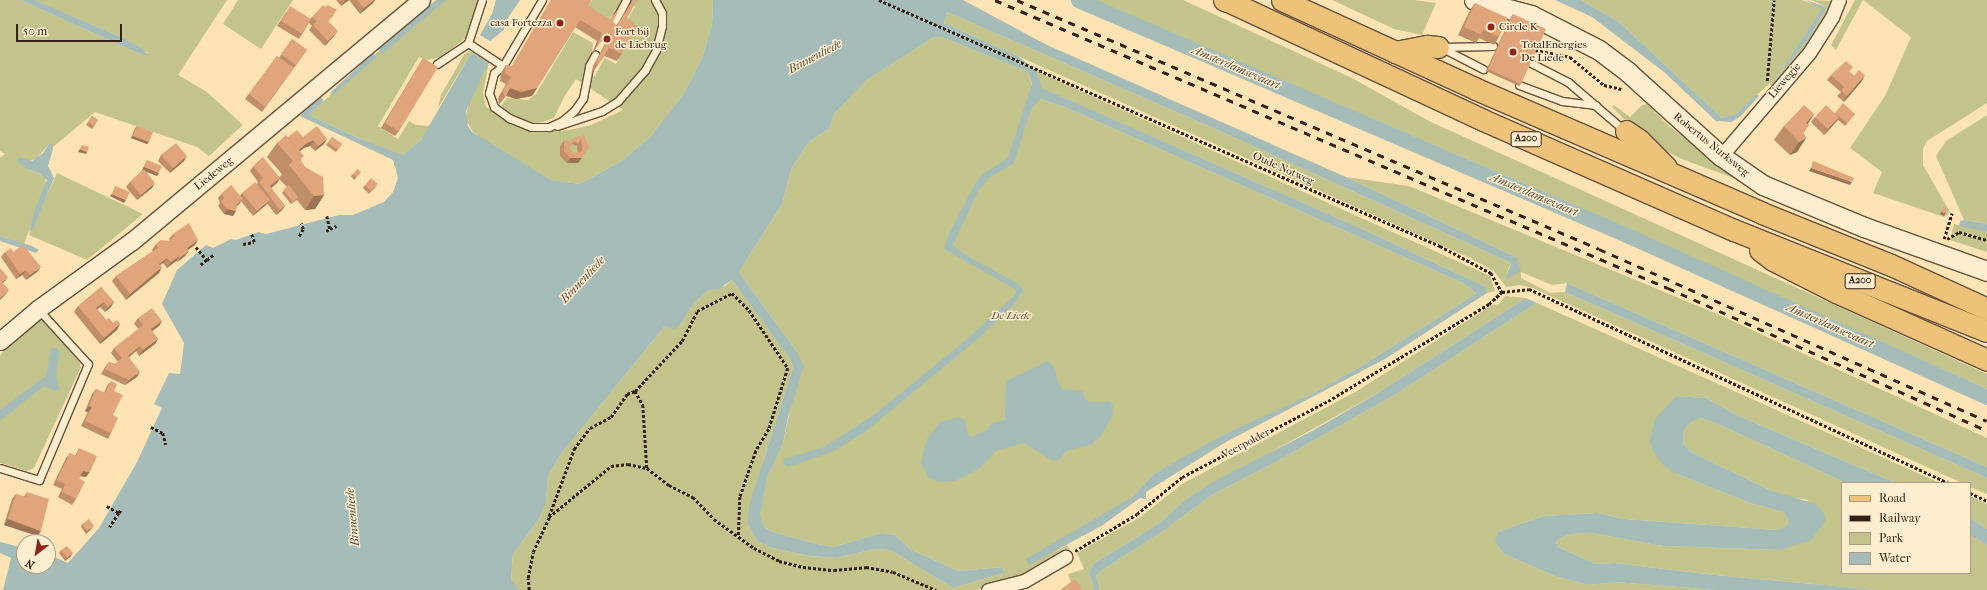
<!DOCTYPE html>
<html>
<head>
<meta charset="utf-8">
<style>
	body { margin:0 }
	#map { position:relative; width:1987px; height:590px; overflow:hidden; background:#fee4b4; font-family:"IM FELL French Canon",serif }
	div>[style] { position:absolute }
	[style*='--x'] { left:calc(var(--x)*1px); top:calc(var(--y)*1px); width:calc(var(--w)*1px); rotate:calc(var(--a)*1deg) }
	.green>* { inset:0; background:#c2c48b }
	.water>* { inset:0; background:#a5bcb8 }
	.canal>* { height:15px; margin:-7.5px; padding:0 7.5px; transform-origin:7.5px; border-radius:7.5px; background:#a5bcb8 }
	.path>* { height:2.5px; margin-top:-1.25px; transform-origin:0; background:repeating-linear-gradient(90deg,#342014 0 3px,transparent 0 5px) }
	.roads { filter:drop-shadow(1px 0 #66513c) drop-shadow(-1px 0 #66513c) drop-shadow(0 1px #66513c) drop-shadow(0 -1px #66513c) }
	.service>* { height:7px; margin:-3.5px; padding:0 3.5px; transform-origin:3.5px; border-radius:3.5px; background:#feedce }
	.minor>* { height:13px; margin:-6.5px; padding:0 6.5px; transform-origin:6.5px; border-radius:6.5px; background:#feedce }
	.tertiary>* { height:17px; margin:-8.5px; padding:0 8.5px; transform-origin:8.5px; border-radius:8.5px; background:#feedce }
	.secondary>* { height:19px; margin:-9.5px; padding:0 9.5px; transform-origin:9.5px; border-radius:9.5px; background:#feedce }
	.primary>* { height:21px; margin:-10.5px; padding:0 10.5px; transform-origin:10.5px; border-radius:10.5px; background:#efc27a }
	.motorway>* { height:22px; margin:-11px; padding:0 11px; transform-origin:11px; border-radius:11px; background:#efc27a }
	.rail>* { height:3px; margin-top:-1.5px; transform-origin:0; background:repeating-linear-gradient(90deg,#342014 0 7px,transparent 0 14px) }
	.wall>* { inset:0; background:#c18e6a }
	.shaded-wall>* { inset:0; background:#9d7456 }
	.building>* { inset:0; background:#e0a57b }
	.dots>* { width:11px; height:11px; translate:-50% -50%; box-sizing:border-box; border:2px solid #feedce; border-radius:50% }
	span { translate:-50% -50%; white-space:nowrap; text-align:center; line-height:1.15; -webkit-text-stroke:3px #feedce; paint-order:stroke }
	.shield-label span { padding:1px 3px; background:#feedce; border:1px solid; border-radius:3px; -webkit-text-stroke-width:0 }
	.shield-label { font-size:10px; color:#342014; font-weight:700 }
	.poi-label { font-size:11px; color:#342014 }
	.right { translate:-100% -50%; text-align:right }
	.left { translate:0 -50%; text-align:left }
	.street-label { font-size:11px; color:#342014 }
	.park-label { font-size:11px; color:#5f5138; font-style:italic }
	.water-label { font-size:12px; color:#564f45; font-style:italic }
	.legend { position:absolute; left:1841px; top:482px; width:130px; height:92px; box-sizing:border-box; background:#feedce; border:1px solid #ad9b84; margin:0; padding:5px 7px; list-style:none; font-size:12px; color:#342014 }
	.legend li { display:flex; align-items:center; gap:8px; height:20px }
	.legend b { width:20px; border:1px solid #ad9b84 }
	.north { position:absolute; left:16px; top:534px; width:40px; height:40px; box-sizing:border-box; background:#feedce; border:1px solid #ad9b84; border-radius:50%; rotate:211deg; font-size:11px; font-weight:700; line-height:16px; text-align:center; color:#342014 }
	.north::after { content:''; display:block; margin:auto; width:14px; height:18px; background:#8f2418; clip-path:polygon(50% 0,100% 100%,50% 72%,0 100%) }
	.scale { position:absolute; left:16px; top:24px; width:106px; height:18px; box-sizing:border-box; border:2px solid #342014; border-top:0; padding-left:5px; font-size:12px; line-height:14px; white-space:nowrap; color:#342014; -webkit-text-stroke:3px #feedce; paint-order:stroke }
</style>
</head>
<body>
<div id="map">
	<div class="green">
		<div style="clip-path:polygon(0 0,20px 0,140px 54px,148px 53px,121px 37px,33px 0,227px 0,178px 75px,207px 92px,243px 125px,209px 156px,197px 147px,95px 112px,53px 147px,49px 144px,37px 158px,28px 162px,23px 159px,26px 169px,45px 176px,46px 184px,24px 244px,0 236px,0 158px,5px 154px,0 151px)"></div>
		<div style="clip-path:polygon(238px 0,293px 0,261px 49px,223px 24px)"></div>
		<div style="clip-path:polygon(439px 0,478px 0,467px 37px,440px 57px,427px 60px,419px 57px,378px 126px,398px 139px,409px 121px,416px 125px,430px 126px,421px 140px,402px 155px,397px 156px,309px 115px,359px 68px)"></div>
		<div style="clip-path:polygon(592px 0,713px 0,712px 25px,702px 58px,685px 92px,650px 137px,623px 160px,580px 184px,551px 180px,488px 143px,473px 132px,465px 118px,469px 104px,471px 53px,438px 108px,441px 95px,464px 55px,469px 51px,489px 62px,483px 93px,486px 107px,523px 128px,544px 132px,569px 130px,591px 125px,623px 110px,576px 79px,564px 97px,554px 118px,543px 122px,532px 123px,516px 118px,501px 106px,507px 98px,528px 100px,536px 94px,573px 32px,593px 43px,589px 78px,594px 77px,605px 58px,616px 64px,635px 32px,624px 25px,635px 7px,633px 2px,605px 21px,586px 10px)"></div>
		<div style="clip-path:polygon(1094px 0,1183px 0,1352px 78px,1429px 121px,1987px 374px,1987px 389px,1565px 201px)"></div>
		<div style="clip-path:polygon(1332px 0,1414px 0,1436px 3px,1422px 35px,1394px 29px)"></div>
		<div style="clip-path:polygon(1581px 0,1802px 0,1823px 8px,1774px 81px,1809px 38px,1827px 7px,1811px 0,1833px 1px,1807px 47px,1771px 88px,1770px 83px,1736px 114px,1722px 118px,1619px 22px)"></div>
		<div style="clip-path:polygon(1855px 0,1987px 0,1987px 103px,1927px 141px,1923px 149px,1923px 165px,1950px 212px,1944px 217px,1873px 193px,1882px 172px,1850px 148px,1885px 96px,1911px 37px,1863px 0,1836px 50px,1831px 45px)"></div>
		<div style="clip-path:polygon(947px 12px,1213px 128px,1511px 263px,1506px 274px,1516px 257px,1346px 177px,1409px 186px,1715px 313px,1987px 438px,1987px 467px,1567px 283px,1552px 285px,1521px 272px,1521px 278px,1550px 293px,1565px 292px,1987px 478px,1987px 494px,1970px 487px,1970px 483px,1962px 483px,1533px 288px,1520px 285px,1506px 287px,1494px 271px,1470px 258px,944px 23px)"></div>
		<div style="clip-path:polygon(942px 37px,1028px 72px,1033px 89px,1040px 99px,1067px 108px,1465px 284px,1476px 294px,1358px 368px,1310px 395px,1155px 473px,1132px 497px,1091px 522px,1054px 553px,1067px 545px,1071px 552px,1018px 579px,976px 590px,520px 590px,511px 579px,513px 554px,539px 519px,546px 503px,548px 476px,561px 454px,664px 327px,681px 324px,693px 304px,709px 290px,725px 286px,732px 280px,790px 359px,793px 367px,761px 468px,748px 525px,757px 541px,772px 548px,810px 556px,836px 558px,875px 549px,890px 550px,953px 588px,1004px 573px,1003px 567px,958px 571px,910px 549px,895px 535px,881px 533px,833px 547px,817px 544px,773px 532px,764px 527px,759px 515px,767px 478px,783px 444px,792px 401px,797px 352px,739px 272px,782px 204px,792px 167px,810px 141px,829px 129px,835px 113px,867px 80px,932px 38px)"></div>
		<div style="clip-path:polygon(1036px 71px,1490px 276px,1495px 291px,1487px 293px,1486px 287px,1367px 231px,1041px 88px)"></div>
		<div style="clip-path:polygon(1647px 104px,1668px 125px,1736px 179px,1679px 158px,1654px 144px,1638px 133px,1612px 107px,1614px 105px,1630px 117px,1642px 105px)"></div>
		<div style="clip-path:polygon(1987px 115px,1987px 224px,1964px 220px,1936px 156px,1946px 141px)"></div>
		<div style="clip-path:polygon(57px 173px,143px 214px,87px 260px,29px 235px)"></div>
		<div style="clip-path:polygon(1954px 224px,1987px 232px,1987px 252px,1950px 240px)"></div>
		<div style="clip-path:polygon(1505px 296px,1526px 298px,1376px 394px,1185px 500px,1161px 522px,1093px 564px,1089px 572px,1094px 590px,1074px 590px,1068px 574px,1084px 569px,1077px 553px,1142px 516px,1182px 484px,1357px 391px,1492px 305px,1499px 304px)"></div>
		<div style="clip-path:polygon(1537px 303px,1940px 483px,1896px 483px,1739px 416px,1706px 398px,1676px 396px,1677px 474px,1750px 503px,1783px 512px,1788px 519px,1787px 526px,1777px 530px,1625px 519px,1598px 513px,1543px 516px,1498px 532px,1499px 548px,1504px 554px,1557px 577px,1589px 585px,1615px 582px,1717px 590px,1100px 590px,1096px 576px,1101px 571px,1162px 532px,1212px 495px,1274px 463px,1393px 396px)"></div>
		<div style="clip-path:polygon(39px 314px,80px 363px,81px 367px,34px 468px,27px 471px,0 463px,0 356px,10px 340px)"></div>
		<div style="clip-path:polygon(1701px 418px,1720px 425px,1846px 483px,1842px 483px,1842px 573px,1970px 573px,1970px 535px,1987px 545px,1987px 590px,1877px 590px,1715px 575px,1614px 563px,1596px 564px,1558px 547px,1556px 542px,1559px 539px,1571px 534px,1592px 533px,1662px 546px,1780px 550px,1808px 500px,1789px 497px,1772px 491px,1691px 452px,1683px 443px,1684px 430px,1692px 420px)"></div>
		<div style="clip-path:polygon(1970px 496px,1987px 504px,1987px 529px,1970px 518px)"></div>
	</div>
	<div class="water">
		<div style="clip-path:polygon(20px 0,34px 0,121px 37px,144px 50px,148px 55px,140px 54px)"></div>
		<div style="clip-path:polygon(436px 0,446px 0,382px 54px,378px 49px)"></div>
		<div style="clip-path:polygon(496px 0,520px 0,504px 24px,504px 30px,490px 41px,480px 35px,492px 14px)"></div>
		<div style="clip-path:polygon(713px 0,963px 0,1047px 45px,1346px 177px,1516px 257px,1521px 271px,1506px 279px,1511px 263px,1213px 128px,947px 12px,944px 23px,1018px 56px,1036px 71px,1042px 88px,1367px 231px,1486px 287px,1487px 293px,1385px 359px,1226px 442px,1146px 492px,1146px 499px,1140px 498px,1103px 525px,1029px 565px,1026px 559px,1132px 497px,1155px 473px,1221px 436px,1310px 395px,1358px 368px,1476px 294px,1465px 284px,1067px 108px,1040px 99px,1031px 109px,1014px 163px,989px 178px,978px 191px,953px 245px,964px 254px,1018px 284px,1023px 290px,1016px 302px,980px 337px,865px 432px,832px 452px,788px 467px,783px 463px,784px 459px,824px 447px,875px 414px,965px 341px,1015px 295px,1016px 290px,1011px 287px,944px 249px,949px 234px,975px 184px,982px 175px,1008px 158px,1032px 84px,1028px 72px,942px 37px,932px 38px,867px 80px,835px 113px,829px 129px,810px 141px,792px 167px,782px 204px,739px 272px,797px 352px,804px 366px,788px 417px,783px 444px,767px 478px,760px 515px,764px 527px,773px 532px,817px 544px,833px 547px,881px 533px,895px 535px,910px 549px,958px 571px,1003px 567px,1004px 573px,953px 588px,890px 550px,875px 549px,836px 558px,810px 556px,772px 548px,757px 541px,748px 525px,749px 506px,793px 367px,790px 359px,732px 280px,719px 289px,709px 290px,693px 304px,681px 324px,675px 329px,664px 327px,561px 454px,548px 476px,546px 503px,539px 519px,513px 554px,511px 579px,520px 590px,3px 590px,11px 558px,0 553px,0 542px,24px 548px,24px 566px,48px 566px,48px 554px,68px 563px,99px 528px,137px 462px,162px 408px,154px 404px,169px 373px,180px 374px,184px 343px,162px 304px,177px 270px,206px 245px,213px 248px,231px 239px,236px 240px,258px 232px,266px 234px,339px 215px,353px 215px,384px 202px,393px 192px,398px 178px,393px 160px,300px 116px,320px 96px,324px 101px,309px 115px,358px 138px,402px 155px,421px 140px,471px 53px,488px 63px,466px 111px,468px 126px,472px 132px,551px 180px,580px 184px,623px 160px,650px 137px,685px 92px,702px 58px,712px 25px)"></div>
		<div style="clip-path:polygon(1555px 0,1581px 0,1619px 22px,1722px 118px,1736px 114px,1757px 94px,1759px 96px,1740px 117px,1731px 122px,1716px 121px,1664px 72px,1592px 17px)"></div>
		<div style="clip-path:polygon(1805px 0,1827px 7px,1809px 38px,1774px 81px,1822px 9px)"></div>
		<div style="clip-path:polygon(373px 53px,377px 57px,333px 95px,330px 93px)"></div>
		<div style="clip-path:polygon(49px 144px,52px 144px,53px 149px,48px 166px,54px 178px,33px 229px,29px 232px,34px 212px,47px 180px,41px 174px,26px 169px,17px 161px,18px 157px,32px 161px,43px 153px)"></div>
		<div style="clip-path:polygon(1964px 220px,1987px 224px,1987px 232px,1959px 226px,1960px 221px)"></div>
		<div style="clip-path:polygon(0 236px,32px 246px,39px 250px,36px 253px,0 241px)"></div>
		<div style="clip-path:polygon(1567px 283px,1987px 467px,1987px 478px,1565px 292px)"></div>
		<div style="clip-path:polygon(1526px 298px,1537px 303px,1393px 396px,1274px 463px,1212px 495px,1162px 532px,1101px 571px,1096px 576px,1100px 590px,1094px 590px,1089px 572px,1093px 564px,1161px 522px,1185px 500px,1213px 482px,1312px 431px,1376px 394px)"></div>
		<div style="clip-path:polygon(51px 348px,57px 348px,59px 353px,56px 374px,59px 389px,55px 391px,44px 386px,0 421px,0 410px,46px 376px)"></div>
		<div style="clip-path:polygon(1048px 361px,1055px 369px,1058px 382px,1063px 389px,1082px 391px,1085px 399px,1090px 402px,1110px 402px,1113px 406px,1112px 416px,1101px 436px,1092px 444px,1066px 451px,1059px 460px,1053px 461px,1024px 443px,996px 451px,979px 469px,955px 481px,938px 482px,928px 477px,921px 463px,927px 439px,940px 422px,960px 417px,965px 421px,967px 433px,971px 437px,987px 430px,991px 424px,1005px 420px,1006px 381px)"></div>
		<div style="clip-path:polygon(1676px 396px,1706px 398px,1739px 416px,1896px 483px,1846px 483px,1720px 425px,1701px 418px,1692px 421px,1684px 430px,1683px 443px,1691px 452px,1772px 491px,1816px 504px,1823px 512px,1826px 520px,1811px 540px,1780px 550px,1662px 546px,1592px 533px,1571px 534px,1559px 539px,1556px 542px,1558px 547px,1596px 564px,1614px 563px,1715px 575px,1877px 590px,1717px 590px,1615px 582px,1589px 585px,1557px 577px,1504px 554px,1499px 548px,1495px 540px,1498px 532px,1543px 516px,1598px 513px,1625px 519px,1777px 530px,1787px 526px,1788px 519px,1783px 512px,1750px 503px,1677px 474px,1664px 466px,1654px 453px,1650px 441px,1655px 419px)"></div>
		<div style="clip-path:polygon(1970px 518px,1987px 529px,1987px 545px,1970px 535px)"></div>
	</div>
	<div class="canal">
		<div style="--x:1078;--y:0;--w:602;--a:23.2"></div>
		<div style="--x:1631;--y:237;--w:390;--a:24.2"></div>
	</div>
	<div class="path">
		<div style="--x:879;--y:0;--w:613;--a:23.68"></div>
		<div style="--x:1440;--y:246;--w:58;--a:27.9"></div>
		<div style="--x:1491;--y:273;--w:22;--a:60"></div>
		<div style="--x:1535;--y:50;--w:36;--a:11"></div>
		<div style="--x:1570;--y:57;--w:44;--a:39.5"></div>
		<div style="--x:1604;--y:85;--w:18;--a:13"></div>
		<div style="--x:1767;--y:81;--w:81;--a:-85.1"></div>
		<div style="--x:327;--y:216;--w:13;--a:77"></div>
		<div style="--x:330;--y:229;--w:7;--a:-27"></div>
		<div style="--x:326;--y:231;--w:4;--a:-27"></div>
		<div style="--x:299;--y:236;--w:8;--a:-60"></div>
		<div style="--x:303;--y:229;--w:6;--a:-108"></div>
		<div style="--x:1944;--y:239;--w:27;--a:-73"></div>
		<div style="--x:1947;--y:239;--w:14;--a:-30"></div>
		<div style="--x:1959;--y:232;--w:29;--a:16"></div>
		<div style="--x:243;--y:244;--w:11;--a:-10"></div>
		<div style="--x:254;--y:242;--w:9;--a:-108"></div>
		<div style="--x:196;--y:247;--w:17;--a:50"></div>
		<div style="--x:207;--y:260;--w:8;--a:140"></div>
		<div style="--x:207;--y:260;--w:8;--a:-40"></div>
		<div style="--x:1502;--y:292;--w:27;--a:-6"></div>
		<div style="--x:1529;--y:289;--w:462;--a:24.8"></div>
		<div style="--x:635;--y:391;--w:69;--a:-46.8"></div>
		<div style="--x:682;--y:341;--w:34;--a:-63"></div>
		<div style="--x:697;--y:311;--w:39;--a:-27"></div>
		<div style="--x:732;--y:293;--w:24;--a:45"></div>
		<div style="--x:749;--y:310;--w:70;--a:56.1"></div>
		<div style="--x:788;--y:368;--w:64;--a:107.3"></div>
		<div style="--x:769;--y:429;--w:26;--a:121"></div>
		<div style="--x:756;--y:451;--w:49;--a:109.2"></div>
		<div style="--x:740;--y:497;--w:38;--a:92"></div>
		<div style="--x:151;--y:427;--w:13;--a:27"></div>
		<div style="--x:163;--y:433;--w:12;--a:76"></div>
		<div style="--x:1970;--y:493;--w:19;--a:25"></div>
		<div style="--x:107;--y:506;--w:14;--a:30"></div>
		<div style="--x:119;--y:513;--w:17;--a:123"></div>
		<div style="--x:119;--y:513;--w:4;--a:-63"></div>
		<div style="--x:549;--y:516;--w:72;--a:-69.5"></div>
		<div style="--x:574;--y:449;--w:26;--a:-53"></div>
		<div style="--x:590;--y:428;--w:24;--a:-28"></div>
		<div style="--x:611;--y:417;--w:28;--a:-55"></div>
		<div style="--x:627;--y:394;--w:9;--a:-21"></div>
		<div style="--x:635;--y:391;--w:16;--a:60"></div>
		<div style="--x:643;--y:405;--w:63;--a:86.4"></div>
		<div style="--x:1075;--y:551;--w:72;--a:-30.8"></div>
		<div style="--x:1137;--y:514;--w:58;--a:-39.4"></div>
		<div style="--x:1182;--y:477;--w:165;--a:-27.5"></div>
		<div style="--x:1328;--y:401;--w:188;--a:-31.1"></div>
		<div style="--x:1489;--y:304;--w:18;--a:-43"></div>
		<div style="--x:41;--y:567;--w:1;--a:-90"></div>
		<div style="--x:529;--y:590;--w:12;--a:-95"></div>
		<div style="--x:528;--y:578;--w:26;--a:-79"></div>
		<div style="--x:533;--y:552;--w:38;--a:-65"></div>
		<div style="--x:549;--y:517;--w:80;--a:-39.4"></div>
		<div style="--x:611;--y:466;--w:17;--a:-7"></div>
		<div style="--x:628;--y:464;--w:19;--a:12"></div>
		<div style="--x:647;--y:468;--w:28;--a:38"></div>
		<div style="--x:669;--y:485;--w:27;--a:27"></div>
		<div style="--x:693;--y:497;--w:30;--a:46"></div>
		<div style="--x:714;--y:519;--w:49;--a:35.9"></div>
		<div style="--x:754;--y:548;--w:28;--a:27"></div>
		<div style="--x:779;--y:561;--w:25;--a:14"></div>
		<div style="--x:803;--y:567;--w:31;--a:6"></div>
		<div style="--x:834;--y:570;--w:32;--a:-5"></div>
		<div style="--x:866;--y:567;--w:27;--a:10"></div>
		<div style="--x:893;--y:572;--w:47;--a:22.7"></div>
	</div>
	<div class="roads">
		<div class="service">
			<div style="--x:542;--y:0;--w:77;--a:120.6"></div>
			<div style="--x:503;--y:66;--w:11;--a:142"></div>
			<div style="--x:494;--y:73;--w:21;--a:104"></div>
			<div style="--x:489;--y:93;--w:15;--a:70"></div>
			<div style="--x:494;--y:107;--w:19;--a:36"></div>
			<div style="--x:509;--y:118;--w:24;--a:22"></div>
			<div style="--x:531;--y:127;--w:18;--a:0"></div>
			<div style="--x:549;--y:127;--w:14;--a:-25"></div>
			<div style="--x:562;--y:121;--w:16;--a:-40"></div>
			<div style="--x:574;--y:111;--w:16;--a:-55"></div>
			<div style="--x:583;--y:98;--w:33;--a:-79"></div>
			<div style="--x:589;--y:66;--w:13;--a:-61"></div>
			<div style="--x:615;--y:21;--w:24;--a:-62"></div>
			<div style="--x:468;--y:43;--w:42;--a:33.3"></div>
			<div style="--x:1440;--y:47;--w:53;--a:-1.1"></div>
			<div style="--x:1444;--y:49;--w:44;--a:27.1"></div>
			<div style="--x:1529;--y:62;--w:44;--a:27.1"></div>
			<div style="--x:1568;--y:82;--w:75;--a:40.7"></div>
			<div style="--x:437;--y:64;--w:37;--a:-34"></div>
			<div style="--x:468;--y:43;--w:45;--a:-72"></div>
			<div style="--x:1519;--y:85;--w:46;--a:20.4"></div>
			<div style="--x:1562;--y:101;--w:34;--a:7"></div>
			<div style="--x:557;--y:126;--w:47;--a:-18.4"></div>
			<div style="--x:602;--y:111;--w:19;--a:-32"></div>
			<div style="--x:618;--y:101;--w:41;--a:-48.9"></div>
			<div style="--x:645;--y:70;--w:23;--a:-61"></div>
			<div style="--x:656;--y:50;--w:25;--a:-76"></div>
			<div style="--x:662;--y:26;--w:13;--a:-90"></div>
			<div style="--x:662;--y:13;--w:15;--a:-118"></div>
			<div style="--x:0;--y:468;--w:41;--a:17.1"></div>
			<div style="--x:39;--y:480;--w:126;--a:-67.1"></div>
			<div style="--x:88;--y:364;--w:74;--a:-132.3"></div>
		</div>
		<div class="minor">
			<div style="--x:1721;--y:156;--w:135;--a:-49.5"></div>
			<div style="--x:1809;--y:53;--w:43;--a:-57.4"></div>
			<div style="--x:1832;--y:17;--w:18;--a:-68"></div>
			<div style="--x:988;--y:590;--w:37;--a:-14"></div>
			<div style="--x:1024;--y:581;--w:48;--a:-30.3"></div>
		</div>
		<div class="tertiary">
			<div style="--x:0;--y:341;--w:50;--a:-40.1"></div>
			<div style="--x:38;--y:309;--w:116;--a:-35.9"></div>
			<div style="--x:132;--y:241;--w:376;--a:-39.8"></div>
		</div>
		<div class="secondary">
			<div style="--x:1474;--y:0;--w:59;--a:14.7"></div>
			<div style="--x:1531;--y:15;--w:76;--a:27.2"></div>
			<div style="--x:1599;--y:50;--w:38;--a:37"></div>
			<div style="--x:1629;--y:73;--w:124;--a:42.1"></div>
			<div style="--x:1721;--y:156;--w:51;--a:34.6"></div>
			<div style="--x:1763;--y:185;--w:109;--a:22.6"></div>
			<div style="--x:1864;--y:227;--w:131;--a:19.7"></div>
		</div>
		<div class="primary">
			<div style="--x:1282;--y:0;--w:213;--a:24.6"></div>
			<div style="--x:1476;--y:89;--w:312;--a:23.4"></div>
			<div style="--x:1762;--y:213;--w:139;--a:22"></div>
			<div style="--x:1891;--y:265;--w:106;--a:24.6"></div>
			<div style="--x:1228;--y:1;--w:281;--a:25"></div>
			<div style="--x:1483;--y:120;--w:274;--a:23.7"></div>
			<div style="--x:1734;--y:230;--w:272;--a:21.8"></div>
			<div style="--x:1395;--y:52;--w:33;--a:-11"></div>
			<div style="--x:1427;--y:46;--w:11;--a:5"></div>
			<div style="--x:1626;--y:131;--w:16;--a:35"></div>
			<div style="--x:1639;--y:140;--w:38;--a:45"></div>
			<div style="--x:1760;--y:250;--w:16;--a:38"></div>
			<div style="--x:1773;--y:260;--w:71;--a:26.9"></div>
			<div style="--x:1836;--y:292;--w:166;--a:24.2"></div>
		</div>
		<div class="motorway">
			<div style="--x:1225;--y:0;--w:3;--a:18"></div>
		</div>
	</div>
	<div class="rail">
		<div style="--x:995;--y:0;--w:732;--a:23.17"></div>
		<div style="--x:1668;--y:288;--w:350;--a:24.1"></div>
		<div style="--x:1017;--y:0;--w:633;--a:23.16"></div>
		<div style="--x:1599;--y:249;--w:424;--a:23.9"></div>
	</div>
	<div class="wall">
		<div style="clip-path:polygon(336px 0,375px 0,373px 3px,360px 14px,349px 0,341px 6px)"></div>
		<div style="clip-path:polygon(551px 0,591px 0,588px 6px,613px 22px,616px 26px,631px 3px,627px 18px,622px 54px,617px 61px,604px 56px,591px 75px,593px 66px,606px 42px,601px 41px,592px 54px,597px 41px,575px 27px,532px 96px,516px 99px,506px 96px,499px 105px,498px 98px,506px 84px,500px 81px,501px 73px,506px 65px,512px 66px)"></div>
		<div style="clip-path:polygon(1475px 3px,1499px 37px,1494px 45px,1479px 38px,1476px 43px,1458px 35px,1470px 10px)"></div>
		<div style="clip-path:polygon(286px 12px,310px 19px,312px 17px,334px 15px,328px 21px,334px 36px,325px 46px,309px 30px,312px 26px,309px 23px,299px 39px,277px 26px)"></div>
		<div style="clip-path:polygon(1513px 14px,1521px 84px,1519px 86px,1486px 71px,1511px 17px)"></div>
		<div style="clip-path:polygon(292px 39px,307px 50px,262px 112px,245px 99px,277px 56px,279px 58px)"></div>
		<div style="clip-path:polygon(423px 58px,399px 131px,395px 136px,381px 128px)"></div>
		<div style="clip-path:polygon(1850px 72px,1854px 76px,1862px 81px,1844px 102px,1837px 96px,1841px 92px,1827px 80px,1831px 75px)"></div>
		<div style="clip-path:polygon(1835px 113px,1855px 114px,1845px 126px,1838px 120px,1824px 135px,1811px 122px,1815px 117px)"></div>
		<div style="clip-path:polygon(1814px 114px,1808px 124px,1809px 125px,1803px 133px,1806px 138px,1797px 152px,1790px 155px,1774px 140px,1784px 126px)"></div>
		<div style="clip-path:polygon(92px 116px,98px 120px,92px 129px,86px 125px)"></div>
		<div style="clip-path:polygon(137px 126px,149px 142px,147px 144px,131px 138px,135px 128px)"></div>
		<div style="clip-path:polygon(evenodd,579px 136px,589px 147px,578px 163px,567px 163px,560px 156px,560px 146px,564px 140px,567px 142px,579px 136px,572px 144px,576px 146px,577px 145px,578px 153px,575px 154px,570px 150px,569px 147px,572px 144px)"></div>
		<div style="clip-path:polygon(288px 137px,303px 137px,324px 144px,315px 151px,310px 146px,304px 148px,300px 151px,301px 161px,324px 195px,315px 209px,305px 210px,297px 200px,291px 204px,282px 193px,287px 187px,279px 179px,277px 183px,271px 188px,285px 206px,281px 211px,276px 215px,267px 203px,253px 216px,241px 201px,237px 206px,233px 216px,224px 214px,218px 206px,220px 203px,218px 198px,222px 193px,240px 196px,242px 193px,257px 184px,258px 182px,250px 171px,253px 166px,280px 177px,282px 174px,267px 157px,277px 143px)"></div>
		<div style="clip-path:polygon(332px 137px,342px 144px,336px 152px,326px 145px)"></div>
		<div style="clip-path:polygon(161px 155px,184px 161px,170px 173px,158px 161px)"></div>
		<div style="clip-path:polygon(147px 160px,157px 176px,146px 171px,152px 188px,137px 200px,126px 187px,130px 182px,143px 170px,142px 170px)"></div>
		<div style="clip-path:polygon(361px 172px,354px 180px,351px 176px,353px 174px)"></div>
		<div style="clip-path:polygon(365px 185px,376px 187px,369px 194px,363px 188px)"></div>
		<div style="clip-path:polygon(173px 234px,195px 245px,188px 250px,185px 256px,177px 262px,176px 261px,167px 268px,163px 263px,160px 265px,159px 273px,126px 300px,112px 281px,116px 276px,153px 251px,152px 250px,156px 244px,169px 241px,170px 240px,169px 239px)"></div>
		<div style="clip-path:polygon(5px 252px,37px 272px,26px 280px,22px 275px,16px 279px,1px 257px)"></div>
		<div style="clip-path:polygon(101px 287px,114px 302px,110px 308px,105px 312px,100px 307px,97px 309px,106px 320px,113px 323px,120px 324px,117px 330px,100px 344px,74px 312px,78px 306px)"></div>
		<div style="clip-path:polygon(138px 318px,162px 321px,159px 326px,152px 331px,158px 339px,155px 344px,139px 356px,136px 351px,129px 357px,137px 377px,125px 385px,101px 374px,105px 367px,109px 362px,115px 364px,118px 362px,111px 353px,114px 348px,139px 329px,134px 324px)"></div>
		<div style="clip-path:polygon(111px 381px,114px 391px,113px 415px,111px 433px,108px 439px,81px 426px,88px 412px,85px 411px,92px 394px,96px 389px,104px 393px,107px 386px)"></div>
		<div style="clip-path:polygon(79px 448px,86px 477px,81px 476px,79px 478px,76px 499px,72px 505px,58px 497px,62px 489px,53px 485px,66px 458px,70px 453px,75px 456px)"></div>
		<div style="clip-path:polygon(27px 492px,38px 536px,4px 525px,12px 499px,16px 494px,24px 497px)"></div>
		<div style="clip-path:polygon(82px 524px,92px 528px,86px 534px,81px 527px)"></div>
		<div style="clip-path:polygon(61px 550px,71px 556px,65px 561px,59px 553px)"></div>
	</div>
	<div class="shaded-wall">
		<div style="clip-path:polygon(346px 0,349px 0,341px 6px,345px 1px)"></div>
		<div style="clip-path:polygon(374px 0,375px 0,373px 3px,360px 14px,364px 8px)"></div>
		<div style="clip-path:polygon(338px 31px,334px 36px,325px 46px,328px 41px)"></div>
		<div style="clip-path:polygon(606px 34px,612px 34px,606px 42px,600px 41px)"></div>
		<div style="clip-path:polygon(1865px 75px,1862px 81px,1844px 102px,1847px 96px)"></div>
		<div style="clip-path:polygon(510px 88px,537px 88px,532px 96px,516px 99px,505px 95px)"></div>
		<div style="clip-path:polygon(1814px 114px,1805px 128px,1806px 123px)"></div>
		<div style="clip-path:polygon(1839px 117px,1836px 122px,1824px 135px,1828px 129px)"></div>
		<div style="clip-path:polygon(133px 136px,149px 142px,147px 144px,131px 138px)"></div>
		<div style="clip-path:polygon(1806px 138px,1797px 152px,1790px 155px,1799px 142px)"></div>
		<div style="clip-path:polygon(327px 139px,324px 144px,315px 151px,318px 146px)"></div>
		<div style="clip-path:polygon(314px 140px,310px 146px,304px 148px,293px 157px,297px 151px,307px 143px)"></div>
		<div style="clip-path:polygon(80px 149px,87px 152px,86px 154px,78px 152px)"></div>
		<div style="clip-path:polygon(187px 156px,184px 161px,170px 173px,173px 168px)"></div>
		<div style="clip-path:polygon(570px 158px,582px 158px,578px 163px,567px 163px)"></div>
		<div style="clip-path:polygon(144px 167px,159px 173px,157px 176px,142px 170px)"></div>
		<div style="clip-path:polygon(1811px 168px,1852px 182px,1850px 185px,1809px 171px)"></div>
		<div style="clip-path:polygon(280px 178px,277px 183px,266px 192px,270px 186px)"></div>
		<div style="clip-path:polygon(155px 183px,152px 188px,137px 200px,141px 195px)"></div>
		<div style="clip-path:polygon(112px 194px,126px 200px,124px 203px,110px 196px)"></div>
		<div style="clip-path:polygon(324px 195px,315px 209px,305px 210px,314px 196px)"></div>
		<div style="clip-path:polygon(243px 199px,239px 204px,233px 209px,237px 204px)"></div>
		<div style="clip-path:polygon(270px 200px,266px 205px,253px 216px,257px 211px)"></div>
		<div style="clip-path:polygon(285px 206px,281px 211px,276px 215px,280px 210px)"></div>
		<div style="clip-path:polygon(227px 209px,236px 211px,233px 216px,224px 214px)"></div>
		<div style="clip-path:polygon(1941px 212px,1946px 213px,1944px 216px,1940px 214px)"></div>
		<div style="clip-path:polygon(198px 240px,195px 245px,183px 253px,187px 248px)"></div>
		<div style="clip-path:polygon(189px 251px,185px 256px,177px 262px,181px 257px)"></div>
		<div style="clip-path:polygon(179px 256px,176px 261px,167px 268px,171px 262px)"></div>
		<div style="clip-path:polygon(167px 258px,163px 263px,155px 269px,159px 264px)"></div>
		<div style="clip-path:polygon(41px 267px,37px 272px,26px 280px,30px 275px)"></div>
		<div style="clip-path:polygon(162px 267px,159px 273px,126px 300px,130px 294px)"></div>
		<div style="clip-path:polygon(26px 270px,22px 275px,16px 279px,20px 274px)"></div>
		<div style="clip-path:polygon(8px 277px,4px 282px,0 286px,2px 282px)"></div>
		<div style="clip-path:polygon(9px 290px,5px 295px,0 300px,0 298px)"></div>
		<div style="clip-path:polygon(104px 302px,100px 307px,93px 313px,96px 308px)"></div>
		<div style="clip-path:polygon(114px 302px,110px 308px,105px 312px,108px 307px)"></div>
		<div style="clip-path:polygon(162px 321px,159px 326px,148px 334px,151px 329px)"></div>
		<div style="clip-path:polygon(120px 324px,117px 330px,100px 344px,104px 338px)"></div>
		<div style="clip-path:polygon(158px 339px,155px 344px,139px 356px,143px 350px)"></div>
		<div style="clip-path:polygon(140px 346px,136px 351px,124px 361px,128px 356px)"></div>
		<div style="clip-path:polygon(140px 372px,137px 377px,125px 385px,129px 380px)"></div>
		<div style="clip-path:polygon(89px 406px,92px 407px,88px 412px,85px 411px)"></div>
		<div style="clip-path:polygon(83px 471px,90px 472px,86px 477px,80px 476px)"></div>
		<div style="clip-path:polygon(8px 519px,41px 531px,38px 536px,4px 525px)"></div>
		<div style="clip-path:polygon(94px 526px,86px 534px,87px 531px)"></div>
		<div style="clip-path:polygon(73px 553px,71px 556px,65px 561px,67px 558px)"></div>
	</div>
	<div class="building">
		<div style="clip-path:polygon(357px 0,374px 0,364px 8px)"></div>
		<div style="clip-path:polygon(551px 0,591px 0,588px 6px,610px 19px,620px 7px,613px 22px,617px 26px,631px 3px,634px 0,637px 0,627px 18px,638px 27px,622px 54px,609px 48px,596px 68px,598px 58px,612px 34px,606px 34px,597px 47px,602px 33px,580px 20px,537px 88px,521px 92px,510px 88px,505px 98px,503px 91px,511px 77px,505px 73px,506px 65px,512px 66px)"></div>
		<div style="clip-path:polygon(1475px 3px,1508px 18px,1499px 37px,1483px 30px,1481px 35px,1464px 27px)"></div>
		<div style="clip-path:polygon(323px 5px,325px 7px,328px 5px,337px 10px,328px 21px,338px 31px,328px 41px,313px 25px,317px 21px,312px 17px)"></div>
		<div style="clip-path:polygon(290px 6px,311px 19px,302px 34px,281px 21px)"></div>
		<div style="clip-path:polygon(1513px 14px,1546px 29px,1521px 84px,1488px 69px)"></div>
		<div style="clip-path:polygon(292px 39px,307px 50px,296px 65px,281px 54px)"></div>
		<div style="clip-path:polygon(277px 56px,294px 68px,265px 107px,249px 94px)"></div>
		<div style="clip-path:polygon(423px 58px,438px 67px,399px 131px,385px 123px)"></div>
		<div style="clip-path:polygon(1846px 61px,1853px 67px,1849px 72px,1854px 76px,1859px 70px,1865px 75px,1847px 96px,1841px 91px,1844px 87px,1831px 75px)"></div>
		<div style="clip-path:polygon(1843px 103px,1855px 114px,1847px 123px,1835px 113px)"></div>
		<div style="clip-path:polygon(1804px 105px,1814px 114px,1806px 123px,1809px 125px,1803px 132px,1806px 138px,1799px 142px,1784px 126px)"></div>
		<div style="clip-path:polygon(1826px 105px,1839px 117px,1828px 129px,1815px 117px)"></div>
		<div style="clip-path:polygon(92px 116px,98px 120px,94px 126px,88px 122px)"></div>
		<div style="clip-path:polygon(137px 126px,153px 132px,149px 142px,133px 136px)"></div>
		<div style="clip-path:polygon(317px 126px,327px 139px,318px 146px,314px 140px,307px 143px,299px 150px,288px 137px,297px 130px,303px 137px)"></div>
		<div style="clip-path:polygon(286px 135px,304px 156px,300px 160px,305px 167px,323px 177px,324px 195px,314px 196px,289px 165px,293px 161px,277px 143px)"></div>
		<div style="clip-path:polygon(584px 135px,589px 147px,582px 158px,570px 158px,564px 151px,564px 141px,569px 143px,570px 150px,575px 154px,582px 151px,581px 140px)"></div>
		<div style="clip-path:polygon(579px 136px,582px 137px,578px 144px,574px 141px,569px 147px,569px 143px,564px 141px,562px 143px,564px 140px,567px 142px)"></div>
		<div style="clip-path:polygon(332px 137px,342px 144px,338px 150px,328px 143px)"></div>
		<div style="clip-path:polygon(176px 143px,187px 156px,173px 168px,161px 155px)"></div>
		<div style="clip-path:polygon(82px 145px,89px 147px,87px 152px,80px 149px)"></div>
		<div style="clip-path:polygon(263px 157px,280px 178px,270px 186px,285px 206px,280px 210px,259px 182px,263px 178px,253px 166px)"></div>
		<div style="clip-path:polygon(147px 160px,162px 166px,159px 173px,144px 167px)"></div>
		<div style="clip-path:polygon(1813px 161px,1854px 178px,1852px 182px,1811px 168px)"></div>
		<div style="clip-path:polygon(144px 169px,155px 183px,141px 195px,130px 182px)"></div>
		<div style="clip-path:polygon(357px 169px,361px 172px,356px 177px,353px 174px)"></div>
		<div style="clip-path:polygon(371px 178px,378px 184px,371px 191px,365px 185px)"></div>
		<div style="clip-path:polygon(255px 182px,270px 200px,257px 211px,242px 193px)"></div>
		<div style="clip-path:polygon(231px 185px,243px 199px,237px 204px,236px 211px,227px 209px,221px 201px,224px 199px,222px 193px)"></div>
		<div style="clip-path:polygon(289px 185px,298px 197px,293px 202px,283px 190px)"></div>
		<div style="clip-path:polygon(115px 186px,130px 192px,126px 200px,112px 194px)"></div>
		<div style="clip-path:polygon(1943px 207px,1947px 208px,1946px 213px,1941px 212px)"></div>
		<div style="clip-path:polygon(189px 223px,198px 240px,187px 248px,189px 251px,181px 257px,179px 256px,171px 262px,167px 258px,159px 264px,162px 267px,130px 294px,116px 276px,158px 248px,156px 244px,161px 240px,169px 241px,175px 236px,173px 234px)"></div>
		<div style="clip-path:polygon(23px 245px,41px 267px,30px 275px,26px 270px,20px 274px,5px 252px,11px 248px,13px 252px)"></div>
		<div style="clip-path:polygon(0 268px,8px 277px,2px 282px,9px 290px,0 298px)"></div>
		<div style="clip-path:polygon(101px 287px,114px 302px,108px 307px,104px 302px,96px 308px,106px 320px,109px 318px,113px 323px,117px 320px,120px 324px,104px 338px,78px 306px)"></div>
		<div style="clip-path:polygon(152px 308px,162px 321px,151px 329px,158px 339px,143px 350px,140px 346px,128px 356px,140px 372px,129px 380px,105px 369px,109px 362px,115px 364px,122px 358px,114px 348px,143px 325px,138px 318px)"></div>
		<div style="clip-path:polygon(111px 381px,117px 384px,114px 391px,123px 395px,113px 415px,118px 418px,111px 433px,85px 421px,92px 407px,89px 406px,96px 389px,105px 393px)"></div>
		<div style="clip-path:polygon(79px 448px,97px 456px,90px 472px,83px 471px,79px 478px,85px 482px,76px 499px,62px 492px,65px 484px,57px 480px,70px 453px,76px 456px)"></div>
		<div style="clip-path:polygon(27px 492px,49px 499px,41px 531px,8px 519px,16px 494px,26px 497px)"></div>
		<div style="clip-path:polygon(89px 519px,94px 526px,87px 531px,82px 524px)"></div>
		<div style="clip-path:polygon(67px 546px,73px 553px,67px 558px,61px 550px)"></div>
		<div style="clip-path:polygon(1075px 579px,1083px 590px,1060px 590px)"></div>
	</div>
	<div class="dots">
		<div style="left:560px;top:23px;background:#8f2418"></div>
		<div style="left:1491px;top:27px;background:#8f2418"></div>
		<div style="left:607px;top:39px;background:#8f2418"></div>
		<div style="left:1513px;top:52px;background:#8f2418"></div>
	</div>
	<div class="shield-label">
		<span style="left:1526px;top:139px">A200</span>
		<span style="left:1860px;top:281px">A200</span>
	</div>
	<div class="poi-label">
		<span class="right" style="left:552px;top:23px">casa Fortezza</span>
		<span class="left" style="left:1499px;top:27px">Circle K</span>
		<span class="left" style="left:615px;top:39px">Fort bij<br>de Liebrug</span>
		<span class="left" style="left:1521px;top:52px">TotalEnergies<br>De Liede</span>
	</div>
	<div class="street-label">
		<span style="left:1785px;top:81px;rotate:-49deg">Liewegje</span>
		<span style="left:1711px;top:145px;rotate:39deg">Robertus Nurksweg</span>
		<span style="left:1283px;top:169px;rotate:24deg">Oude Notweg</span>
		<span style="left:214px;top:174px;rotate:-39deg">Liedeweg</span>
		<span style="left:1246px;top:444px;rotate:-28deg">Veerpolder</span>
	</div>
	<div class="park-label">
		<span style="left:1011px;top:316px">De Liede</span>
	</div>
	<div class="water-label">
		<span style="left:815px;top:57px;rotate:-28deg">Binnenliede</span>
		<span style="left:1236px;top:68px;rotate:23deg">Amsterdamsevaart</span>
		<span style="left:1534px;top:195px;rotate:23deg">Amsterdamsevaart</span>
		<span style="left:583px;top:280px;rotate:-47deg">Binnenliede</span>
		<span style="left:1830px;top:326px;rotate:24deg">Amsterdamsevaart</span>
		<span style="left:353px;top:517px;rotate:-95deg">Binnenliede</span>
	</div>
	<ul class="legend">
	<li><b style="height:5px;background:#efc27a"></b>Road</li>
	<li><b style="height:5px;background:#342014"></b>Railway</li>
	<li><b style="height:11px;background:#c2c48b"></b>Park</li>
	<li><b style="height:11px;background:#a5bcb8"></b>Water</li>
	</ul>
	<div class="north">N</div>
	<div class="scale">50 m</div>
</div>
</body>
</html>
